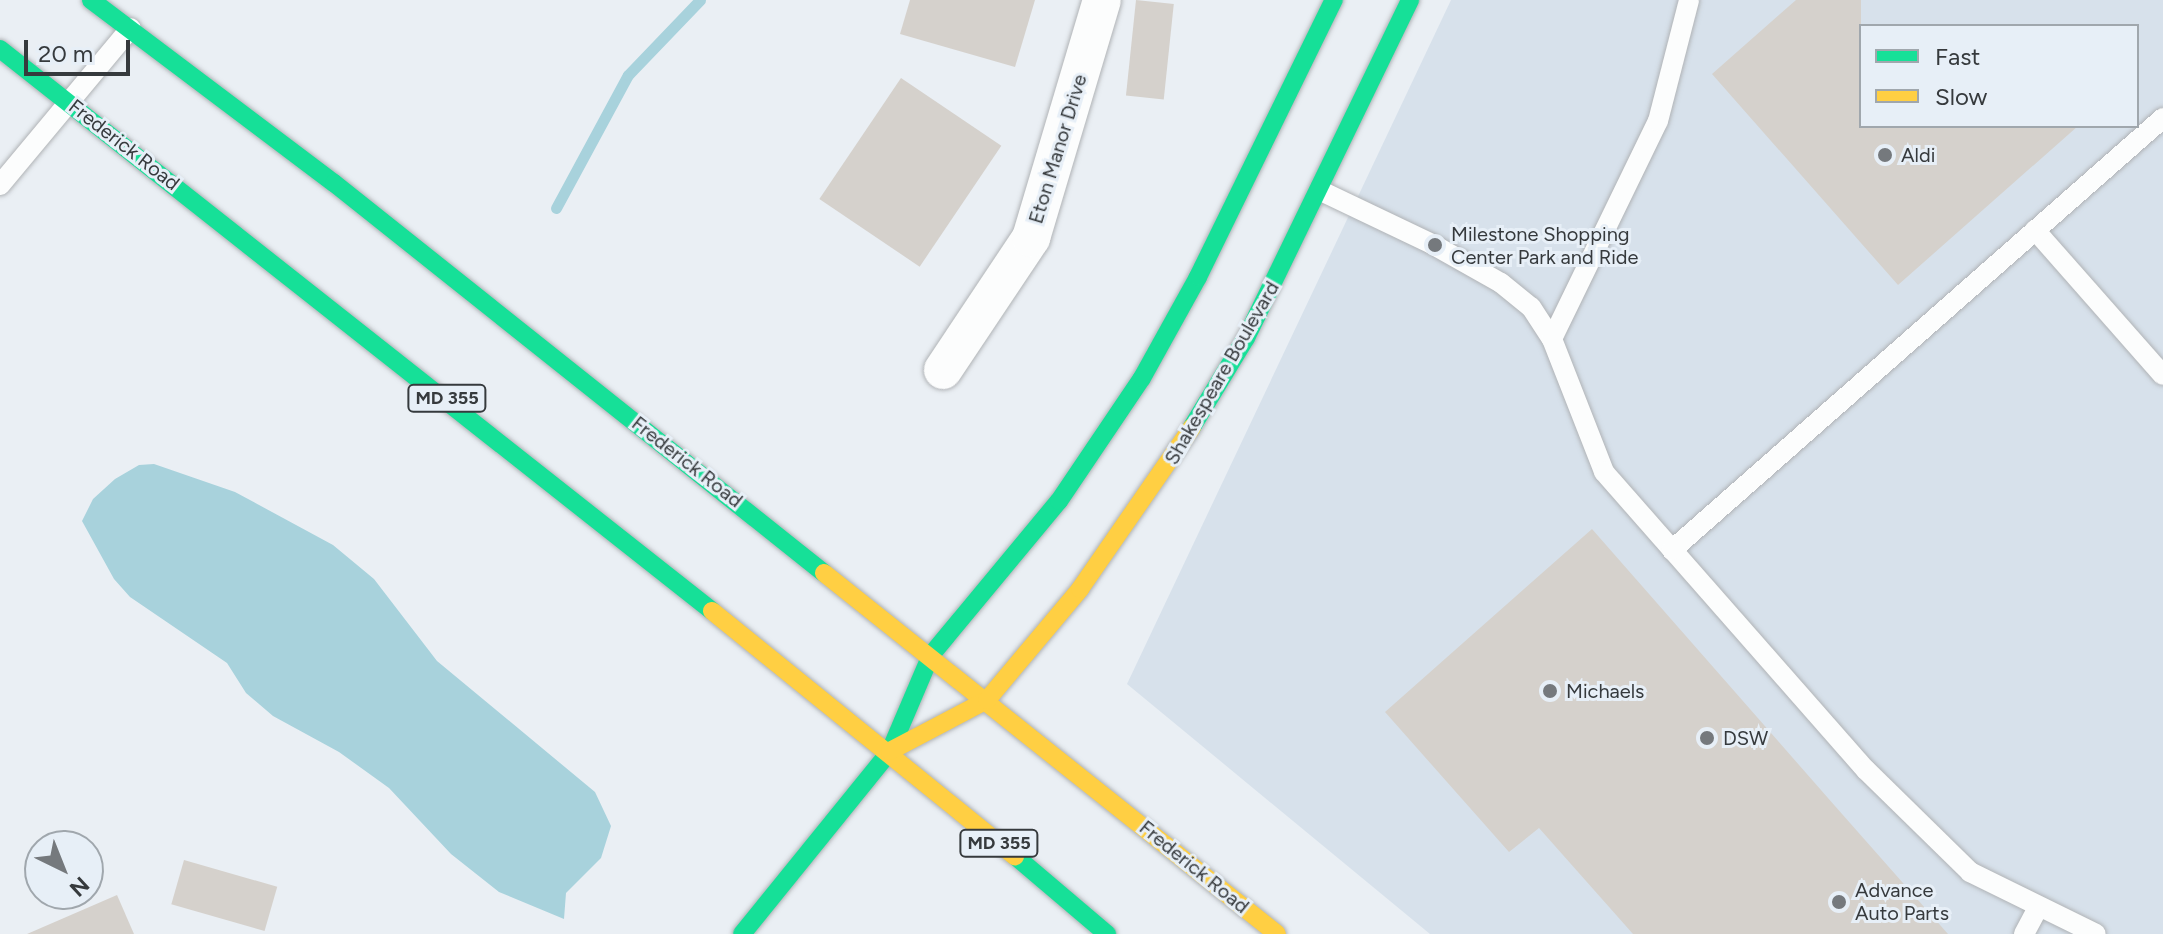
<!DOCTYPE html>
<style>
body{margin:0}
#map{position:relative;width:2163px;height:934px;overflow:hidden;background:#eaeff4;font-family:Figtree,sans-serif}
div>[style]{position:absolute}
.built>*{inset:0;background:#d7e1eb}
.water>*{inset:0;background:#a8d2dc}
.stream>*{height:11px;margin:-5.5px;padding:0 5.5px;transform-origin:5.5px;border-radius:5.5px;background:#a8d2dc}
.building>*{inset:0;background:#d5d1cc;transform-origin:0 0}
.roads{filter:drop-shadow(0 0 2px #b0b3b6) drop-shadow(0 0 2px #b0b3b6)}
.lane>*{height:20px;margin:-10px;padding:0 10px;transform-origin:10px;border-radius:10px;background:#fcfdfd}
.street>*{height:38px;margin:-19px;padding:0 19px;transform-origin:19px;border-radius:19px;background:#fcfdfd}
.fast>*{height:18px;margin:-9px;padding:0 9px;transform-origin:9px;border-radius:9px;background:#16e098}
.slow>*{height:18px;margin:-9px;padding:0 9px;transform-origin:9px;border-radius:9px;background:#ffcf43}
.dots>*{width:22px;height:22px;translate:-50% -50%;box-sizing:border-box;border:4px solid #e7eff7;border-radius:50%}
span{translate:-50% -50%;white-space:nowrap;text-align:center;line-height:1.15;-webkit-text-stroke:6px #e7eff7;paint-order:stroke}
.shield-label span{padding:2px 6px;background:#e7eff7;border:2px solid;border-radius:6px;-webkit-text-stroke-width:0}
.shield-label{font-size:18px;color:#363a3d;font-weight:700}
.street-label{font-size:20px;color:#363a3d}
.poi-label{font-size:20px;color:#363a3d}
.left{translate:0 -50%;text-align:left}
.legend{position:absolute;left:1859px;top:24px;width:280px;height:104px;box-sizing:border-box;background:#e7eff7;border:2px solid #a0a7ad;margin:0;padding:10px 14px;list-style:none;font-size:24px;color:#363a3d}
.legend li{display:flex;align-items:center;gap:16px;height:40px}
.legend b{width:40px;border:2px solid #a0a7ad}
.north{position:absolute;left:24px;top:830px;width:80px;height:80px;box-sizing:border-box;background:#e7eff7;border:2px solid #a0a7ad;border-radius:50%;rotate:137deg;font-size:22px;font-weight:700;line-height:32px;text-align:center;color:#363a3d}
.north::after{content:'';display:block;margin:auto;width:28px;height:36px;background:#75797d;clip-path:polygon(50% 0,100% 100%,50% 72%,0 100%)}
.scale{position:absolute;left:24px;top:40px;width:106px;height:36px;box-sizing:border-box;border:4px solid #363a3d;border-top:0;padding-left:10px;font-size:24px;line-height:28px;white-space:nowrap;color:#363a3d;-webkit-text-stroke:6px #e7eff7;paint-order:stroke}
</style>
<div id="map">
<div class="built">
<i style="clip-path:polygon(evenodd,1451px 0,2163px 0,2163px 934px,1430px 934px,1127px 684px,1451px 0,1861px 26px,2137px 26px,2137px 126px,1861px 126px,1861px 26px)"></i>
</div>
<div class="water">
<i style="clip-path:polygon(154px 464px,235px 492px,333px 545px,374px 579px,437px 661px,595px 792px,611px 826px,601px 858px,566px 893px,564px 919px,499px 892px,451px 854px,389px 788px,339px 752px,273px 716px,246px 693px,227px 663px,130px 597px,114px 579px,82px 521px,93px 499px,115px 479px,139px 465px)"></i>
</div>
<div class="stream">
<i style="left:556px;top:208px;width:151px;rotate:-61.6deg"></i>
<i style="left:628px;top:75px;width:104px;rotate:-46.2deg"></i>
</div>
<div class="building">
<i style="clip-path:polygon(910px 0,1035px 0,1015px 67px,900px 34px)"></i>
<i style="left:1136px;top:0;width:38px;height:96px;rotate:6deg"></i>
<i style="clip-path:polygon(1796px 0,1861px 0,1861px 126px,2078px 126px,1898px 285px,1712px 74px)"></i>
<i style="left:901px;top:78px;width:121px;height:146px;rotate:34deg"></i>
<i style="clip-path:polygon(1592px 529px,1835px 806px,1948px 934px,1633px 934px,1539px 828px,1509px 852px,1385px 712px)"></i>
<i style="left:184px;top:860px;width:97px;height:46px;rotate:16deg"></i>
<i style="clip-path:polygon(117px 895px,134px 934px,27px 934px)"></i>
</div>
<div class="roads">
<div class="lane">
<i style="left:0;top:185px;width:204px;rotate:-50.2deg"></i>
<i style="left:1321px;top:191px;width:123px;rotate:25.5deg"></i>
<i style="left:1432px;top:244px;width:79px;rotate:29.5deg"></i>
<i style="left:1501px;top:283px;width:38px;rotate:39deg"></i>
<i style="left:1531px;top:307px;width:38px;rotate:57deg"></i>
<i style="left:1552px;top:339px;width:143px;rotate:68.6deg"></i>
<i style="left:1604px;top:472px;width:397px;rotate:48.7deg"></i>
<i style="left:1866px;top:770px;width:146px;rotate:44.4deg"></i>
<i style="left:1970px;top:872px;width:140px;rotate:26.2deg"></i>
<i style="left:2035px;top:230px;width:193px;rotate:48.6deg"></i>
<i style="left:1552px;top:339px;width:242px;rotate:-64.1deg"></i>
<i style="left:1658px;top:121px;width:125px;rotate:-75.6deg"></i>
<i style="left:1672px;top:550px;width:654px;rotate:-41.34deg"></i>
<i style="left:2024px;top:934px;width:30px;rotate:-62deg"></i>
</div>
<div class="street">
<i style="left:943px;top:370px;width:159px;rotate:-56.3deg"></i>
<i style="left:1031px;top:238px;width:248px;rotate:-73.4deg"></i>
</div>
<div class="fast">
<i style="left:91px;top:0;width:304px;rotate:37deg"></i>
<i style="left:334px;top:183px;width:626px;rotate:38.52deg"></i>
<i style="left:0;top:49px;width:907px;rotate:38.28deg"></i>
<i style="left:1192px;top:427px;width:104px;rotate:-58.8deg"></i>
<i style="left:1246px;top:338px;width:376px;rotate:-64.1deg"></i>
<i style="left:1015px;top:856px;width:121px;rotate:40.3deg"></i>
<i style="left:742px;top:934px;width:235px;rotate:-51deg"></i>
<i style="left:890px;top:751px;width:104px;rotate:-66.9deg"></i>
<i style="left:931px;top:655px;width:200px;rotate:-50.3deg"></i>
<i style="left:1059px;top:501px;width:148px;rotate:-56deg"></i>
<i style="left:1142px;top:378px;width:115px;rotate:-61deg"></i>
<i style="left:1198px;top:277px;width:309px;rotate:-63.9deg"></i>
</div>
<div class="slow">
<i style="left:824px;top:573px;width:579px;rotate:38.55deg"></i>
<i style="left:712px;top:611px;width:390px;rotate:39deg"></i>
<i style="left:890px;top:751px;width:110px;rotate:-27.7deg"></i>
<i style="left:987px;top:700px;width:145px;rotate:-50deg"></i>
<i style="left:1080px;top:589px;width:197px;rotate:-55.3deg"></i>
</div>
</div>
<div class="dots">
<i style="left:1885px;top:155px;background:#75797d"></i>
<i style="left:1435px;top:245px;background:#75797d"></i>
<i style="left:1550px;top:691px;background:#75797d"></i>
<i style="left:1707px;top:738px;background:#75797d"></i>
<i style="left:1839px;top:902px;background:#75797d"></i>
</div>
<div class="shield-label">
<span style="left:447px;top:398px">MD 355</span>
<span style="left:999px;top:843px">MD 355</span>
</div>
<div class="street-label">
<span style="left:124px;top:145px;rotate:38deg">Frederick Road</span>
<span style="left:1058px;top:149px;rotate:-73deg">Eton Manor Drive</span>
<span style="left:1222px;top:373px;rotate:-60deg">Shakespeare Boulevard</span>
<span style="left:687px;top:462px;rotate:38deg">Frederick Road</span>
<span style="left:1194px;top:867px;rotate:39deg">Frederick Road</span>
</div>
<div class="poi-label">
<span class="left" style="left:1901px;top:155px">Aldi</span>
<span class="left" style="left:1451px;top:246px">Milestone Shopping<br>Center Park and Ride</span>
<span class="left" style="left:1566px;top:691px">Michaels</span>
<span class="left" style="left:1723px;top:738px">DSW</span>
<span class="left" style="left:1855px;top:902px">Advance<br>Auto Parts</span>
</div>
<ul class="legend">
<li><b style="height:10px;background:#16e098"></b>Fast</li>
<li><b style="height:10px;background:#ffcf43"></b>Slow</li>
</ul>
<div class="north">N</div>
<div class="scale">20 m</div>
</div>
